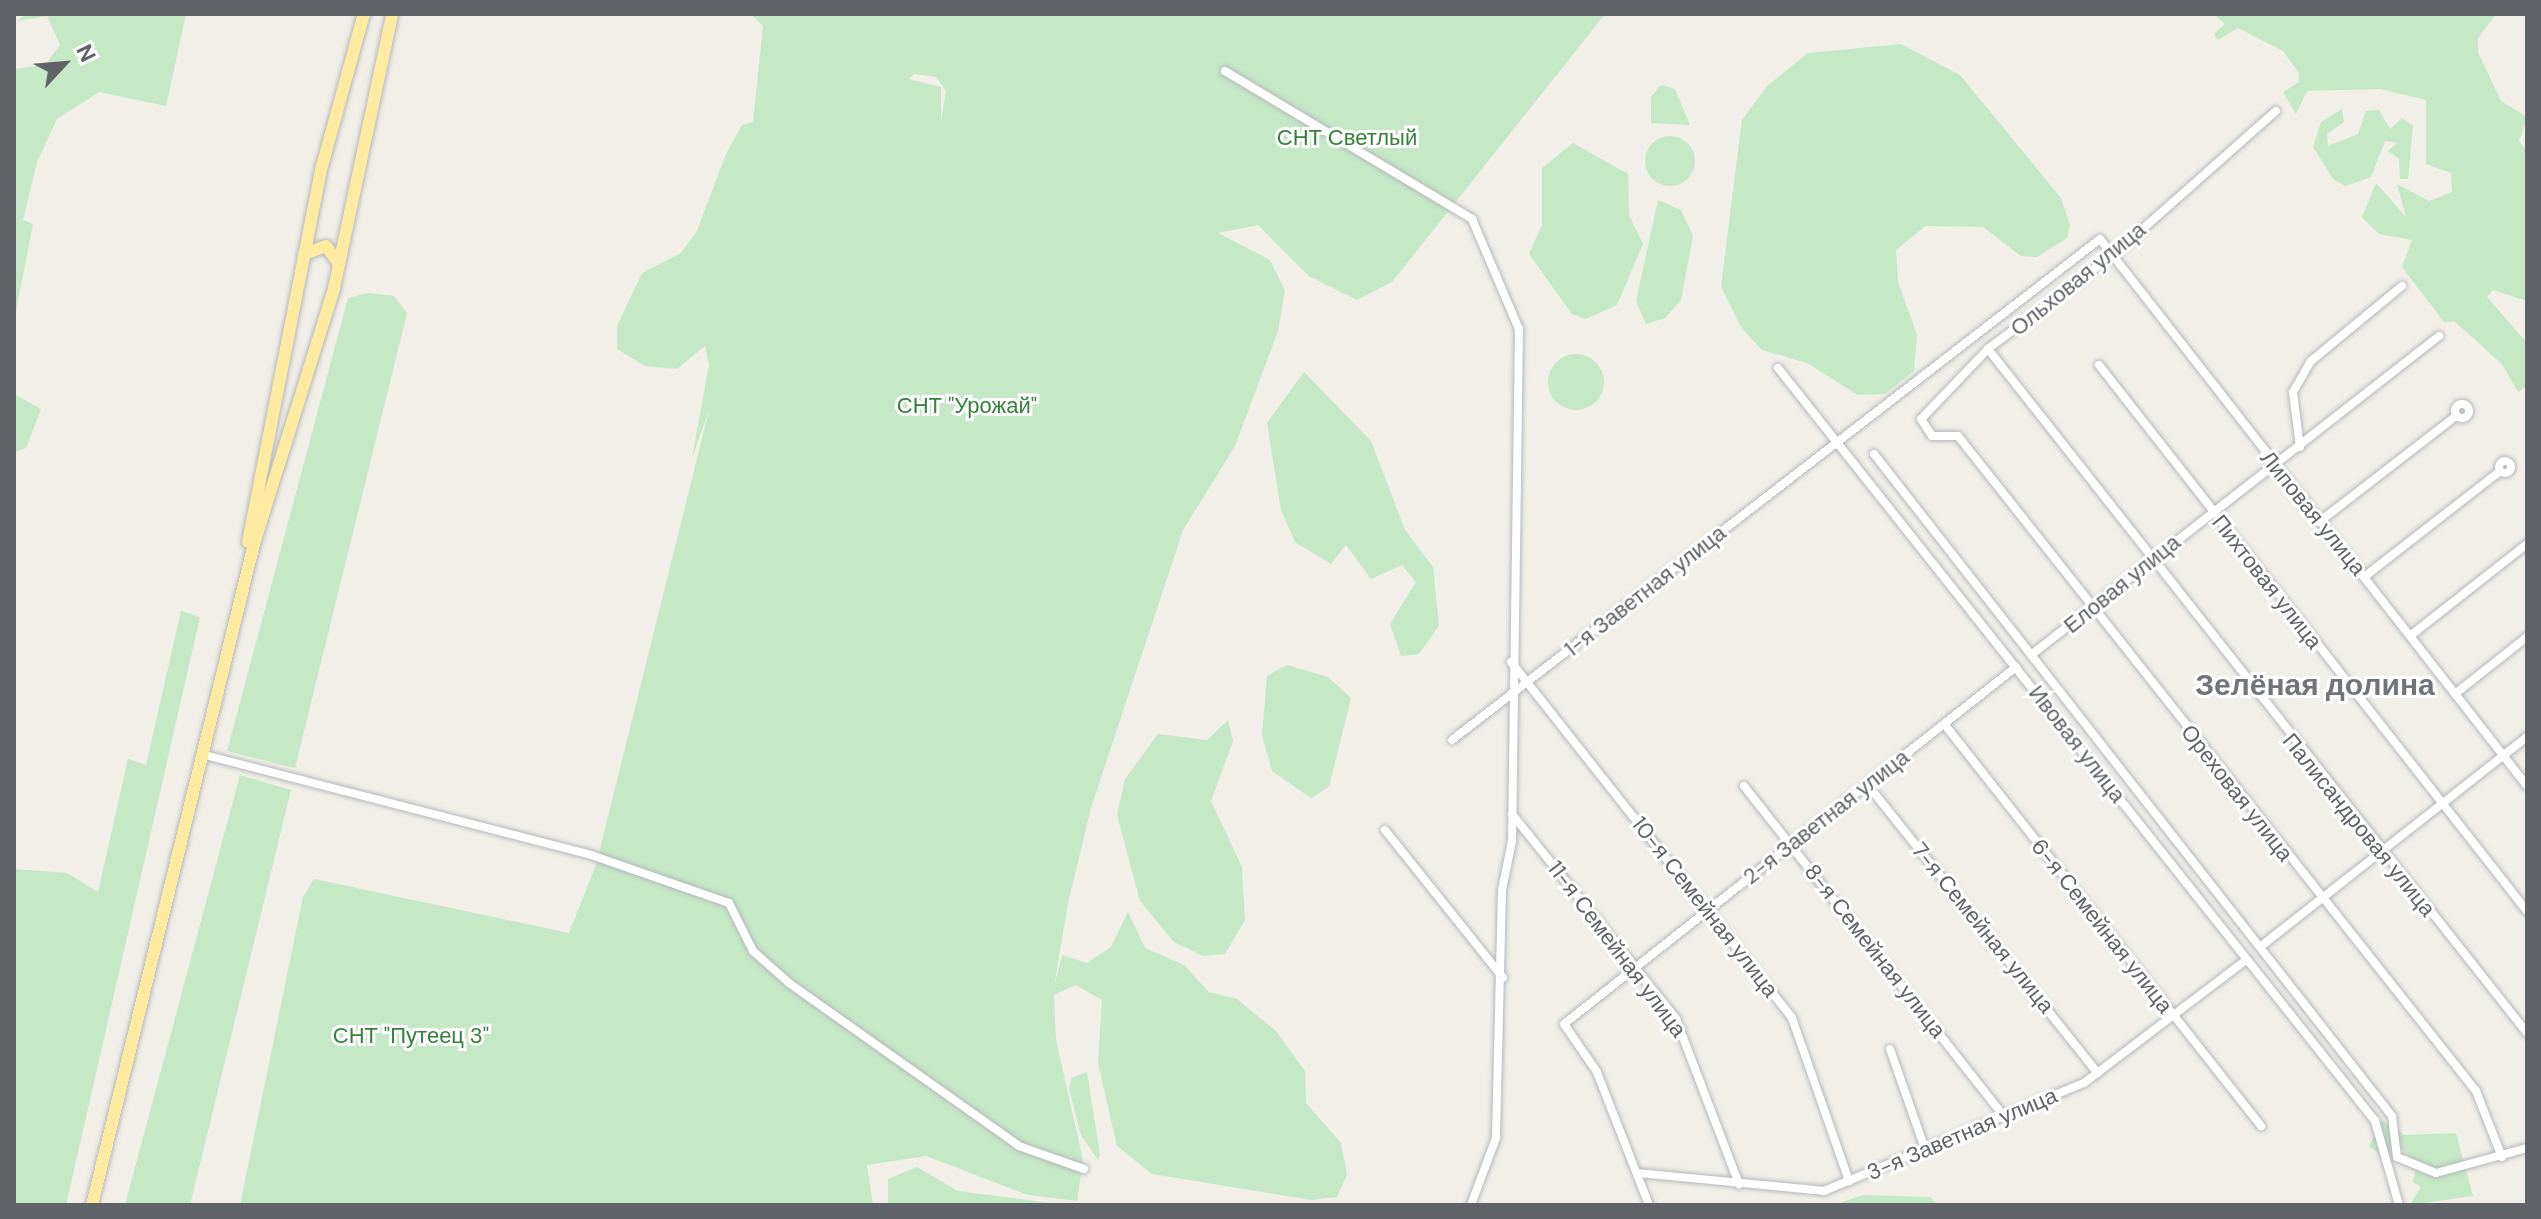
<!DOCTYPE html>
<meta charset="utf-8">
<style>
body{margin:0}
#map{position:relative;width:2541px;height:1219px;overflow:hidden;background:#f1efe8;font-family:"DM Sans",sans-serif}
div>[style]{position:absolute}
.green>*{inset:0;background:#c5e8c5}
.round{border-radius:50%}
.roads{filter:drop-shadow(0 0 2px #b5b8bc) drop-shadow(0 0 2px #b5b8bc)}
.minor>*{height:8px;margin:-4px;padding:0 4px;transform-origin:4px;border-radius:4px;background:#fff}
.minor>.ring{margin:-4px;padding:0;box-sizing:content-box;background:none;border:8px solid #fff;border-radius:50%}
.trunk>*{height:12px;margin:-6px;padding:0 6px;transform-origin:6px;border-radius:6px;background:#feeaa1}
span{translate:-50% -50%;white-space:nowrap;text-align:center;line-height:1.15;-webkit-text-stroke:6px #fff;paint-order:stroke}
.park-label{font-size:22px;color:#348238}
.street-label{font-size:22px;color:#5f6368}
.district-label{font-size:30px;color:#70757a;font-weight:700}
.frame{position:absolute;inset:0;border:16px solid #5f6368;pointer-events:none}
.north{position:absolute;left:24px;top:24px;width:80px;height:80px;-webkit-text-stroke:6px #fff;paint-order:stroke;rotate:64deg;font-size:22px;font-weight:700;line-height:32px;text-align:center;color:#5f6368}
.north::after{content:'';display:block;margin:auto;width:28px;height:36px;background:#5f6368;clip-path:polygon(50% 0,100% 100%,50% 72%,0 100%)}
</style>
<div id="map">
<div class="green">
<i style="clip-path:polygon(27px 14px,186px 14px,166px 106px,99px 92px,57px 119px,37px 162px,23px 220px,33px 224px,16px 311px,14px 69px,45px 65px,60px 45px,47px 16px,17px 21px)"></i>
<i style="clip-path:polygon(evenodd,751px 14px,1605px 14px,1392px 282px,1357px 300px,1309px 276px,1258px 225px,1218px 233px,1270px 260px,1285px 291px,1278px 331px,1235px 446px,1183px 530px,1091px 808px,1068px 903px,1054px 987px,1062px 955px,1087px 963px,1111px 947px,1128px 912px,1145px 948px,1184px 965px,1209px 992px,1237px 999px,1276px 1031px,1305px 1071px,1306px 1103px,1341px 1143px,1347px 1175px,1337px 1197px,1311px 1200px,1152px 1174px,1117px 1146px,1098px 1063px,1102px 1000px,1076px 985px,1054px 995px,1056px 1040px,1083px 1160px,1077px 1201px,1028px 1195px,926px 1156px,867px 1165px,873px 1205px,240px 1205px,303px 897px,314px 879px,569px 933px,596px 865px,709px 410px,692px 458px,709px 365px,705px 346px,677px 369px,645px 366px,617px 349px,617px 326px,642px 273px,681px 253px,697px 231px,726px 154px,742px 125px,753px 122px,763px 26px,751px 14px,914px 74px,936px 77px,946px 91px,941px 120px,941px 87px,909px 79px,914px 74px)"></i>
<i style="clip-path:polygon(2214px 14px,2496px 14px,2478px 38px,2478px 52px,2501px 101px,2527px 117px,2519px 141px,2527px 151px,2527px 301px,2493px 290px,2487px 297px,2527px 343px,2527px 386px,2518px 392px,2502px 364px,2454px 321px,2444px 322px,2402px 267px,2412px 240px,2379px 234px,2362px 217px,2376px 183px,2406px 217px,2397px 184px,2429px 201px,2452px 192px,2451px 173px,2426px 164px,2426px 100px,2380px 89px,2307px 91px,2296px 114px,2283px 92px,2299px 82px,2299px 73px,2283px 51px,2238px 28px,2218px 40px,2214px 34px,2225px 24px)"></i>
<i style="clip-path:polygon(1901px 44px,1960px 75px,2061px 198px,2070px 225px,2067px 238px,2037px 257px,2021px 256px,1983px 227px,1925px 226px,1896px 250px,1898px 282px,1917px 335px,1914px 371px,1885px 394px,1858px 395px,1807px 363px,1762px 350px,1741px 327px,1721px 287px,1732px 198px,1742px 120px,1767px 86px,1808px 53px)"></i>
<i style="clip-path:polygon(1661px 85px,1675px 89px,1690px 125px,1651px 123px,1651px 97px)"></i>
<i style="clip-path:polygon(2342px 109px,2344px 122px,2327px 134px,2328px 146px,2358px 134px,2366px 111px,2379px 110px,2390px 129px,2402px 118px,2413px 126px,2408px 179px,2400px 179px,2399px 159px,2388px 151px,2397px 143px,2385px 141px,2371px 177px,2345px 186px,2333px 179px,2313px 147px,2321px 122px)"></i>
<i class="round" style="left:1645px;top:136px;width:50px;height:50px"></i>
<i style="clip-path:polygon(1573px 143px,1628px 174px,1629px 215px,1643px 244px,1617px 305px,1586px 319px,1572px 314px,1529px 254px,1542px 225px,1542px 168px)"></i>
<i style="clip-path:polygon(1658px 200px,1681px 210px,1693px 236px,1681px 300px,1665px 318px,1646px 324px,1636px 301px)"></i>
<i style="clip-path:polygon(368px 293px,394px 296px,407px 313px,295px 768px,227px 751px,348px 298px)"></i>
<i class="round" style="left:1548px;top:354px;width:56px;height:56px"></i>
<i style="clip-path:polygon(1304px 372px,1371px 441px,1405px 530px,1433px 567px,1439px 626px,1419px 654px,1401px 656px,1390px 624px,1416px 582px,1402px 565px,1371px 579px,1346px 545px,1331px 564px,1295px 542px,1281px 510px,1267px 423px)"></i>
<i style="clip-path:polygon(14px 394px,41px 409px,26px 448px,14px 452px)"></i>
<i style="clip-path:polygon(181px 611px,200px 617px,66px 1205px,14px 1205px,14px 869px,67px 873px,98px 892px,128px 759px,146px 765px)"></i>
<i style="clip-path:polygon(1287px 665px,1328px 677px,1351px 698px,1329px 787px,1311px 798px,1272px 771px,1262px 735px,1267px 676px)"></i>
<i style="clip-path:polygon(1228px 720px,1233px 741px,1211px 801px,1242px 867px,1245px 920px,1225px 954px,1203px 956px,1174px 942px,1140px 901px,1117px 815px,1125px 779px,1158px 734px,1207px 740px)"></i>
<i style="clip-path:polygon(240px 775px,291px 790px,190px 1205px,125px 1205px)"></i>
<i style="clip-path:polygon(1087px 1072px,1100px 1155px,1098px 1160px,1081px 1135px,1069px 1089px,1071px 1078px)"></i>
<i style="clip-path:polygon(2381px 1120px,2404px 1135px,2456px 1133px,2473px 1196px,2410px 1205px,2421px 1187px,2413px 1182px,2417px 1164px,2398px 1145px,2384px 1156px,2369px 1147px)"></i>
<i style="clip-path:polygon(917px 1167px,958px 1191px,1065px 1205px,888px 1205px,888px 1179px)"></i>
<i style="clip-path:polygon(1863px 1195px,1930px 1197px,1938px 1205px,1834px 1205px)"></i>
</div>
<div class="roads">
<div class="minor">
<i style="left:1225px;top:71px;width:288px;rotate:30.9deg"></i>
<i style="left:1472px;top:219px;width:120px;rotate:66.9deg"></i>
<i style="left:1519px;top:329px;width:512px;rotate:90.78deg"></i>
<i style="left:1512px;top:841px;width:50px;rotate:101.5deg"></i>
<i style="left:1502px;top:890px;width:248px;rotate:91.4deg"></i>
<i style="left:1496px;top:1138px;width:72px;rotate:110.5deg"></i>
<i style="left:2276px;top:111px;width:217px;rotate:138.5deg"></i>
<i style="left:2113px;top:255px;width:156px;rotate:143.1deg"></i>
<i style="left:1988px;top:349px;width:97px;rotate:133.7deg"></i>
<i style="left:1921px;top:419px;width:20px;rotate:57deg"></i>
<i style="left:1932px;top:436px;width:26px"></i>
<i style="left:1958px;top:436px;width:835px;rotate:51.66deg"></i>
<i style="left:2476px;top:1091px;width:71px;rotate:68.5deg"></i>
<i style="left:1988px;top:349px;width:871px;rotate:51.76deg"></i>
<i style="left:2099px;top:365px;width:694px;rotate:51.91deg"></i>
<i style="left:1778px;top:368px;width:961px;rotate:51.59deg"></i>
<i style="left:2375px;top:1121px;width:87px;rotate:74.1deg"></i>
<i class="ring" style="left:2455px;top:404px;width:6px;height:6px"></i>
<i style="left:2300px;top:447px;width:55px;rotate:-97.3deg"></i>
<i style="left:2293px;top:392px;width:36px;rotate:-60deg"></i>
<i style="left:2311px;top:361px;width:118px;rotate:-39.5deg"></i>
<i style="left:1874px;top:454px;width:841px;rotate:51.96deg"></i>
<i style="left:2392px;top:1116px;width:41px;rotate:83deg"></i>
<i style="left:2397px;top:1157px;width:42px;rotate:22.3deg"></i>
<i style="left:2436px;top:1173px;width:94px;rotate:-15.4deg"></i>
<i class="ring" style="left:2499px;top:461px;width:4px;height:4px"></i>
<i style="left:2319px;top:522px;width:173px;rotate:-37.7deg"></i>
<i style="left:2364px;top:577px;width:172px;rotate:-37.9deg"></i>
<i style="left:2410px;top:636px;width:149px;rotate:-38.2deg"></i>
<i style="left:2031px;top:655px;width:518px;rotate:-38.02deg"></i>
<i style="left:1511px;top:662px;width:454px;rotate:51.7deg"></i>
<i style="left:1792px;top:1018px;width:173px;rotate:70.7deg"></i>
<i style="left:2455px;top:694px;width:92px;rotate:-38.4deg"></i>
<i style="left:1945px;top:725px;width:511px;rotate:51.76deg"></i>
<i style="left:1452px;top:740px;width:819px;rotate:-37.71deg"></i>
<i style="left:2100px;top:239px;width:694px;rotate:52.02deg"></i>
<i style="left:201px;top:754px;width:403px;rotate:14.5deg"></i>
<i style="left:591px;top:855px;width:146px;rotate:19.2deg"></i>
<i style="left:729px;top:903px;width:54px;rotate:63.4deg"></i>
<i style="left:753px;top:951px;width:48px;rotate:41.6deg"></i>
<i style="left:789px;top:983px;width:282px;rotate:35.3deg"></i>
<i style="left:1019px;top:1146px;width:69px;rotate:19.5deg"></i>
<i style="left:1867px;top:784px;width:370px;rotate:51.4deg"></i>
<i style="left:1744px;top:786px;width:420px;rotate:51.8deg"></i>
<i style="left:1512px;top:814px;width:263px;rotate:51.3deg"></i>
<i style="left:1676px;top:1019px;width:177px;rotate:69.1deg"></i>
<i style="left:1385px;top:830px;width:189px;rotate:51.4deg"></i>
<i style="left:2260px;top:947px;width:340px;rotate:-38.2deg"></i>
<i style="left:1890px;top:1049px;width:106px;rotate:70.7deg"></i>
<i style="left:1638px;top:1173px;width:187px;rotate:5.5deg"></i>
<i style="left:1824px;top:1191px;width:282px;rotate:-22.6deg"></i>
<i style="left:2084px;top:1083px;width:203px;rotate:-37.2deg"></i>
<i style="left:1649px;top:1205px;width:143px;rotate:-111.4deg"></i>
<i style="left:1597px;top:1072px;width:58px;rotate:-124.5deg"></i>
<i style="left:1564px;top:1024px;width:576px;rotate:-38.3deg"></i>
</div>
<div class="trunk">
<i style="left:304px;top:254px;width:23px;rotate:-20deg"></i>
<i style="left:326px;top:246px;width:22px;rotate:54deg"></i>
<i style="left:248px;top:542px;width:383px;rotate:-78.9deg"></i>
<i style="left:322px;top:166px;width:158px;rotate:-74.6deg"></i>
<i style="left:92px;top:1205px;width:681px;rotate:-76.23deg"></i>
<i style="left:254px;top:544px;width:268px;rotate:-72.6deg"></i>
<i style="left:334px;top:288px;width:280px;rotate:-78deg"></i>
</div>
</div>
<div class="park-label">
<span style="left:1347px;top:138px">СНТ Светлый</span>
<span style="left:967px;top:406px">СНТ "Урожай"</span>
<span style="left:411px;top:1036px">СНТ "Путеец 3"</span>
</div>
<div class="street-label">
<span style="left:2078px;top:279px;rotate:-39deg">Ольховая улица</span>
<span style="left:2313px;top:513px;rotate:51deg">Липовая улица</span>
<span style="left:2267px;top:582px;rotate:52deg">Пихтовая улица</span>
<span style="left:2122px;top:584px;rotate:-39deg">Еловая улица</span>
<span style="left:1645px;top:591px;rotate:-38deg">1-я Заветная улица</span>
<span style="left:2077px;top:744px;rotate:52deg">Ивовая улица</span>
<span style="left:2237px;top:793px;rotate:52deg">Ореховая улица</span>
<span style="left:1826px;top:817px;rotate:-38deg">2-я Заветная улица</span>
<span style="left:2359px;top:825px;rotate:51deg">Палисандровая улица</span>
<span style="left:1705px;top:907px;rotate:52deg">10-я Семейная улица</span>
<span style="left:2102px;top:926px;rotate:52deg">6-я Семейная улица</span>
<span style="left:1983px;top:928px;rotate:51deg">7-я Семейная улица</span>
<span style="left:1617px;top:949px;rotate:53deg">11-я Семейная улица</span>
<span style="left:1875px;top:951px;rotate:52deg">8-я Семейная улица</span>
<span style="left:1962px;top:1134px;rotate:-23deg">3-я Заветная улица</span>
</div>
<div class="district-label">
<span style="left:2315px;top:685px">Зелёная долина</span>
</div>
<div class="frame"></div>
<div class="north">N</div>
</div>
